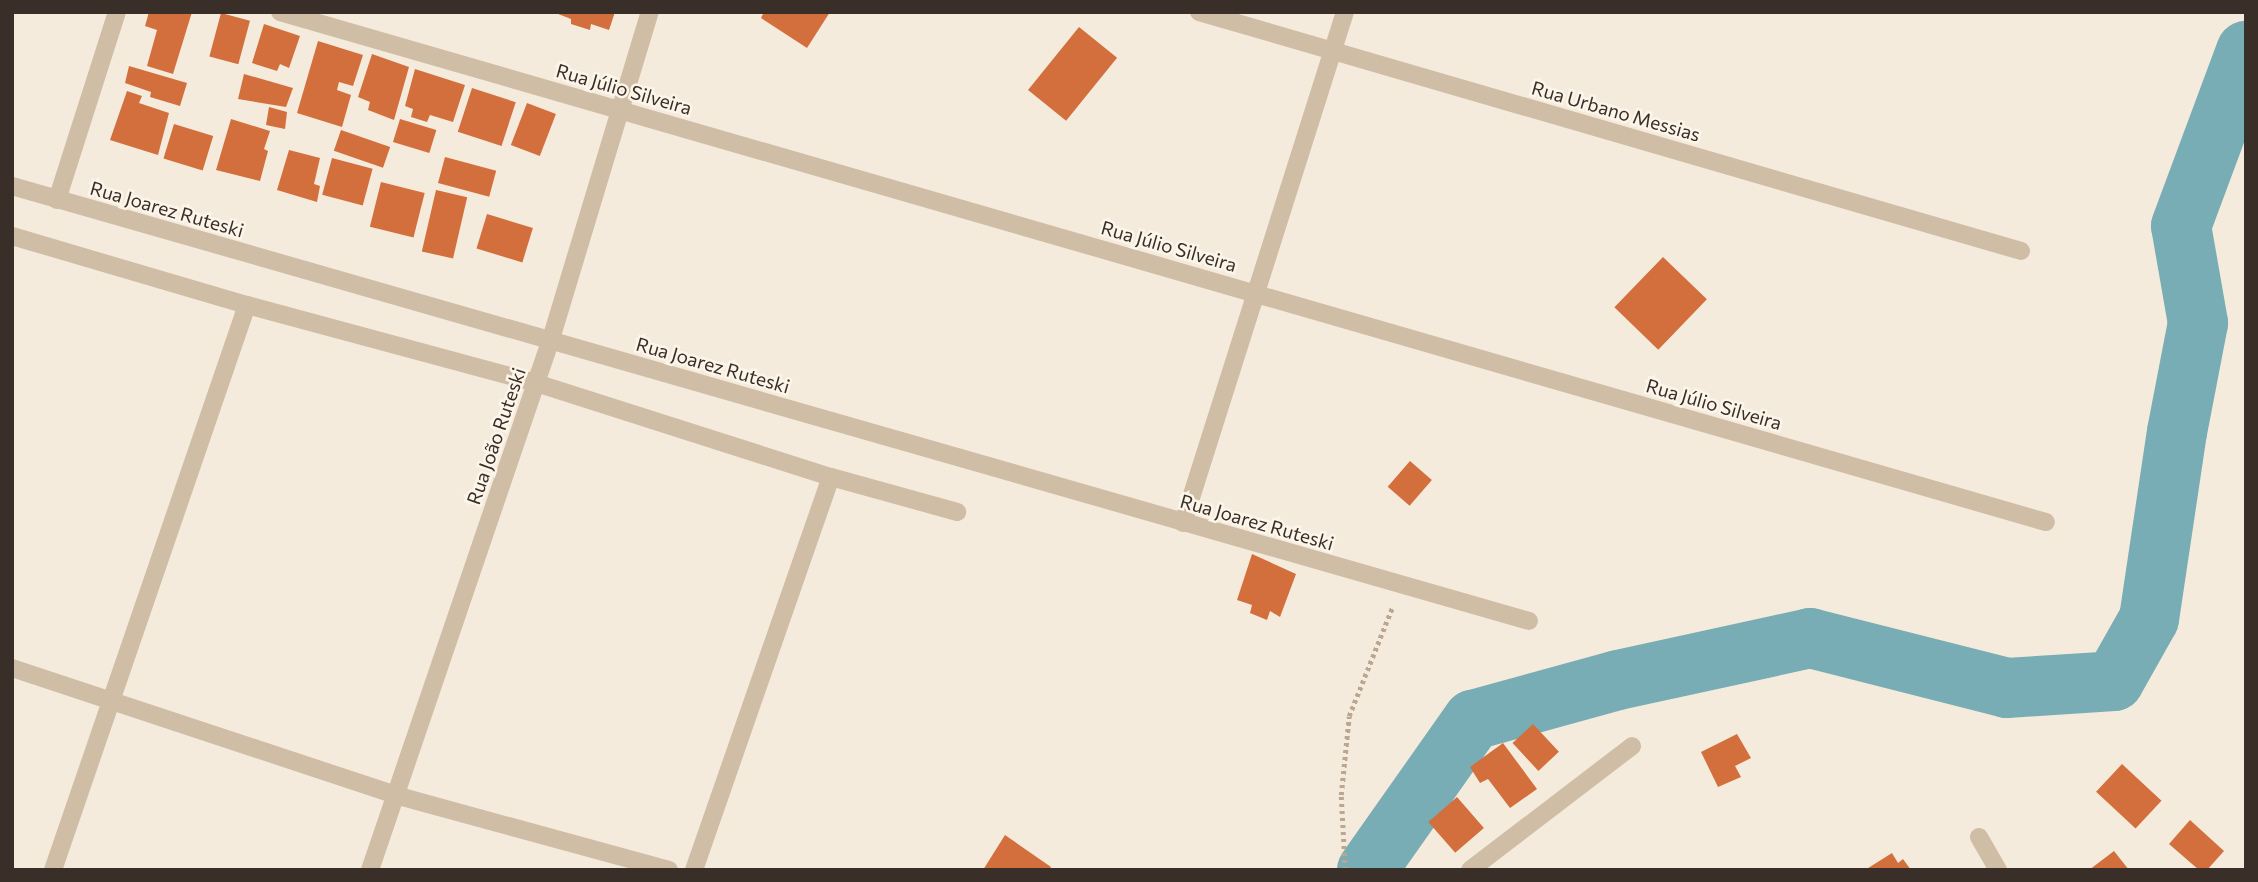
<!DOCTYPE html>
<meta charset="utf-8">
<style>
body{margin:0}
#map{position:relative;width:2258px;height:882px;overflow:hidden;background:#f5ebdc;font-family:Commissioner,sans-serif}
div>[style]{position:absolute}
.river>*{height:60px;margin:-30px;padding:0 30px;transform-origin:30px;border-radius:30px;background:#78adb5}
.building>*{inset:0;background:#d36f3c;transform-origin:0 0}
.path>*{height:4.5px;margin-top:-2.25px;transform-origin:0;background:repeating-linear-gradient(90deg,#bba790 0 3.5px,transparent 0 7px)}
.minor>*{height:18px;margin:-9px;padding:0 9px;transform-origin:9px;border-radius:9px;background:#cfbda6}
span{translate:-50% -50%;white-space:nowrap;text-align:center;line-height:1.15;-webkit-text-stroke:5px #fcf5e9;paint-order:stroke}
.street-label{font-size:19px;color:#3a2f28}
.frame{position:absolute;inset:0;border:14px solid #3a2f28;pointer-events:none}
</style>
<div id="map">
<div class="river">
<i style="left:1367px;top:870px;width:184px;rotate:-54.8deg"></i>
<i style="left:1473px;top:720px;width:150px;rotate:-15.4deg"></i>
<i style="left:1618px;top:680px;width:197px;rotate:-12.3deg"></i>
<i style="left:1810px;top:638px;width:203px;rotate:14.2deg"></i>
<i style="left:2007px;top:688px;width:107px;rotate:-3.7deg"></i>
<i style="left:2114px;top:681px;width:71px;rotate:-60.6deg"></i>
<i style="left:2149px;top:619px;width:189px;rotate:-81.5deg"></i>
<i style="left:2177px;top:432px;width:111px;rotate:-79.1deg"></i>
<i style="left:2198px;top:323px;width:98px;rotate:-99.9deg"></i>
<i style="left:2181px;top:226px;width:187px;rotate:-69.6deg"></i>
</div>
<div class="building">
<i style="clip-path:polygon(149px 12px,192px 12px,173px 74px,147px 66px,157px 30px,145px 26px)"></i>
<i style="clip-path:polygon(553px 12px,615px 12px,609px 30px,591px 24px,590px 30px,571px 24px,571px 19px)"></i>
<i style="clip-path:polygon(764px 12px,830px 12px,807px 48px,761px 18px)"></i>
<i style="left:221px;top:13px;width:30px;height:45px;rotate:15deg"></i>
<i style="clip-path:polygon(264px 24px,300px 36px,289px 68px,280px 64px,277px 71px,252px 63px)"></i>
<i style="left:1079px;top:27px;width:49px;height:81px;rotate:39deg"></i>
<i style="clip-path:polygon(318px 41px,363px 55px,353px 86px,339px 82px,337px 90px,351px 95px,342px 127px,297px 113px)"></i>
<i style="clip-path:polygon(372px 54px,409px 67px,394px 120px,368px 110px,370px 102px,358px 97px)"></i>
<i style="clip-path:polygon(129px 66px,187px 83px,180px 106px,150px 97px,151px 92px,125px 83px)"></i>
<i style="clip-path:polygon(415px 69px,465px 85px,453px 122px,430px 115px,427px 122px,411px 117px,413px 109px,405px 106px)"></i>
<i style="clip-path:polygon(244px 74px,293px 88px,286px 107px,238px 99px)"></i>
<i style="left:472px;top:88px;width:46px;height:46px;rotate:18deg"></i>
<i style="clip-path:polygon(127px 91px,142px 96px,139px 103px,169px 113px,158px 155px,110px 140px)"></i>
<i style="left:527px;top:103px;width:31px;height:45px;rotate:21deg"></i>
<i style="clip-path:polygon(269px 107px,287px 112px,285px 129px,266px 125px)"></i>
<i style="clip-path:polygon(231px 119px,270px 131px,264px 149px,268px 151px,260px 181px,216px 170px)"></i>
<i style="left:400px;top:119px;width:38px;height:24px;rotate:17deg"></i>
<i style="left:174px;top:124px;width:41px;height:36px;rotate:17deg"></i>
<i style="left:341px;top:130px;width:52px;height:22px;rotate:19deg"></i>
<i style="clip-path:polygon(289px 150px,320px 158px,314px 184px,320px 186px,317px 202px,277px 190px)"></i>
<i style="left:445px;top:157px;width:53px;height:27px;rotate:15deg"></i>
<i style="left:332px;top:158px;width:42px;height:38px;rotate:15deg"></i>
<i style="left:381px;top:182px;width:45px;height:46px;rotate:14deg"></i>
<i style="left:436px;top:190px;width:32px;height:63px;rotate:13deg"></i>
<i style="left:487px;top:214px;width:48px;height:36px;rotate:17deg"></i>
<i style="left:1663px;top:257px;width:61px;height:70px;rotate:44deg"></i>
<i style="left:1410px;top:461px;width:29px;height:34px;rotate:41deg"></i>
<i style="clip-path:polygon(1252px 554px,1296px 574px,1280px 617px,1270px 611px,1267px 620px,1250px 613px,1252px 605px,1237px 600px)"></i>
<i style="left:1533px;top:724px;width:38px;height:28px;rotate:47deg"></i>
<i style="clip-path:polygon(1737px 734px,1751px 758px,1735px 766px,1741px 777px,1718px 787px,1701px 752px)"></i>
<i style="clip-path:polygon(1503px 743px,1537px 789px,1510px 808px,1488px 779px,1480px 783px,1470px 767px)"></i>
<i style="left:2122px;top:764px;width:54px;height:38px;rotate:43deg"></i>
<i style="left:1457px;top:797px;width:41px;height:38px;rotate:49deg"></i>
<i style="clip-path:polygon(2190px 820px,2224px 851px,2207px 870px,2199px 870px,2169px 844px)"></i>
<i style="clip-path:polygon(1005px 835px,1051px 867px,1049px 870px,983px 870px)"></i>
<i style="clip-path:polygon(2114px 851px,2129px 870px,2089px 870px)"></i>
<i style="clip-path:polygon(1892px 853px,1898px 863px,1903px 859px,1911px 870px,1865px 870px)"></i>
</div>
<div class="path">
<i style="left:1345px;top:870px;width:75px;rotate:-93.1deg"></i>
<i style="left:1341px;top:795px;width:79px;rotate:-84.2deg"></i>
<i style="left:1349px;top:716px;width:116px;rotate:-68.3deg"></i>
</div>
<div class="minor">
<i style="left:280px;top:12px;width:1838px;rotate:16.11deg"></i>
<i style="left:1199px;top:12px;width:856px;rotate:16.21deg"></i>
<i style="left:12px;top:186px;width:1578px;rotate:16deg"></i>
<i style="left:57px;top:200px;width:197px;rotate:-72.3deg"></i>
<i style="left:12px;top:236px;width:245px;rotate:16.4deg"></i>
<i style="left:247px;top:305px;width:299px;rotate:15.1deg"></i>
<i style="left:536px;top:383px;width:310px;rotate:17.7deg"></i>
<i style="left:831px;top:477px;width:131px;rotate:15.5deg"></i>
<i style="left:1183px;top:523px;width:536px;rotate:-72.41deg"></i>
<i style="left:12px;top:668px;width:404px;rotate:18.3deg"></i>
<i style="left:395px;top:795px;width:284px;rotate:15.3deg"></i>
<i style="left:1979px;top:837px;width:38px;rotate:60deg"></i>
<i style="left:53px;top:870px;width:597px;rotate:-71.05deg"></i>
<i style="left:370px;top:870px;width:561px;rotate:-71.18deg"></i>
<i style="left:551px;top:339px;width:342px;rotate:-73.2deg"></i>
<i style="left:694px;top:870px;width:416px;rotate:-70.8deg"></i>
<i style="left:1470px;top:870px;width:204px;rotate:-37.4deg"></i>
</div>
<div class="street-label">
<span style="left:624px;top:89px;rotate:16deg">Rua Júlio Silveira</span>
<span style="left:1616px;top:111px;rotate:16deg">Rua Urbano Messias</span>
<span style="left:167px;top:209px;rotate:16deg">Rua Joarez Ruteski</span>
<span style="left:1169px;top:246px;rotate:16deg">Rua Júlio Silveira</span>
<span style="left:713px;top:365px;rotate:16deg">Rua Joarez Ruteski</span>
<span style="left:1714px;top:404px;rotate:16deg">Rua Júlio Silveira</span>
<span style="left:496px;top:436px;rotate:-71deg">Rua João Ruteski</span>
<span style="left:1257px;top:522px;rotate:16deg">Rua Joarez Ruteski</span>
</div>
<div class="frame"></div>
</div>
